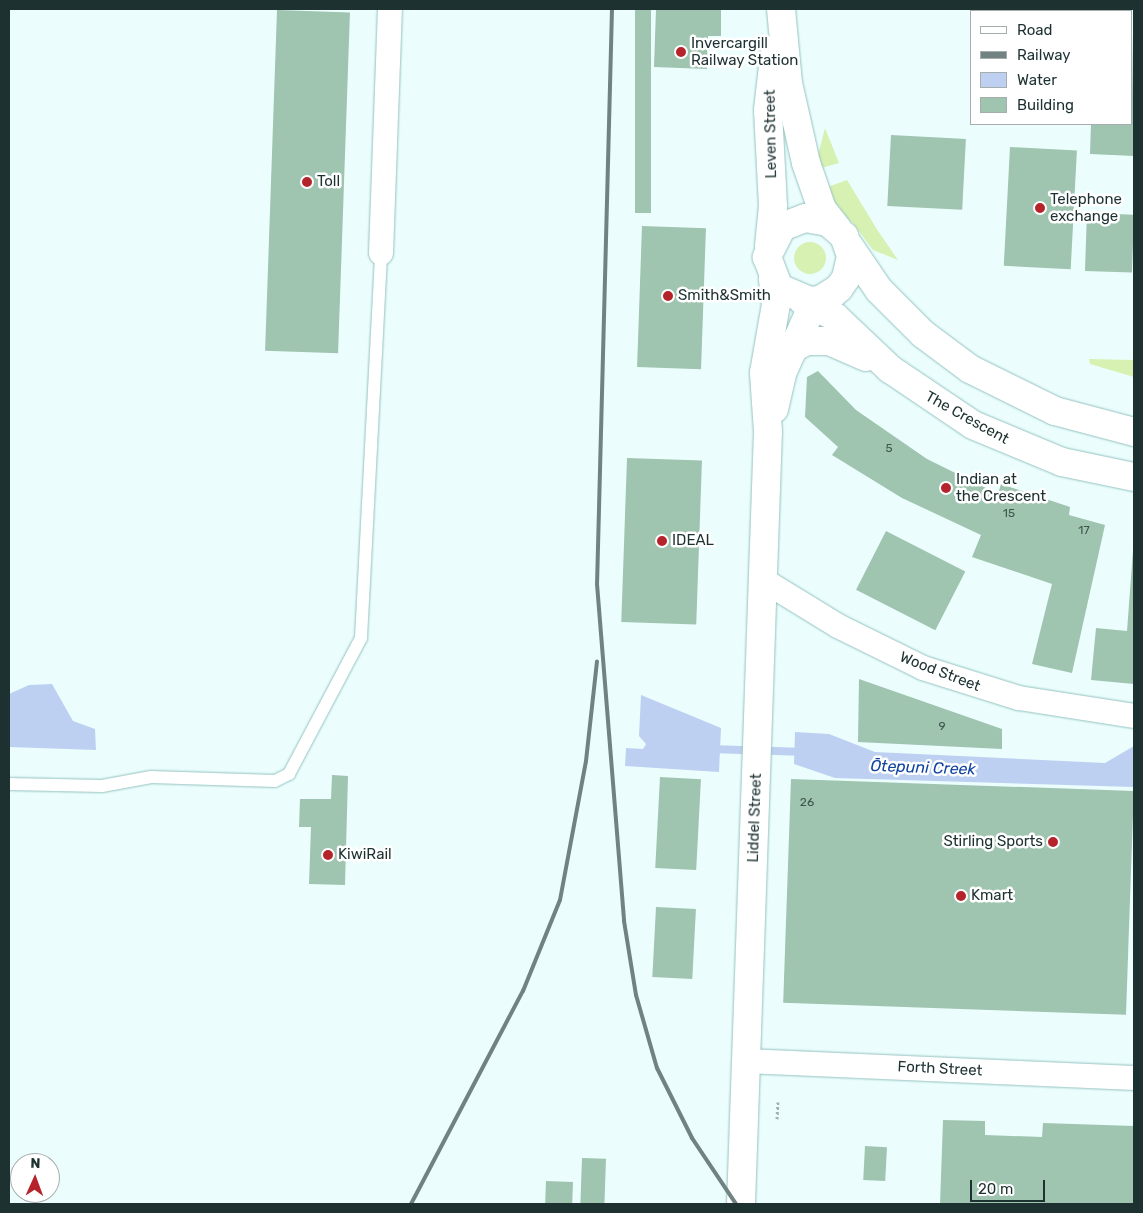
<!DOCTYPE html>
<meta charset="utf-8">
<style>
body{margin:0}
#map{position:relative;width:1143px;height:1213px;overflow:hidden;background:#ebfefd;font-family:Rubik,sans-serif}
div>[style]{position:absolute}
.green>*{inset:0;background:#d7f1b2}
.round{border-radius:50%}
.water>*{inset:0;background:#bdd0f2}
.stream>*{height:8px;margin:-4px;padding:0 4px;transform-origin:4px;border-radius:4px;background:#bdd0f2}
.building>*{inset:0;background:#9fc4af;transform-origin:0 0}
.path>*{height:3px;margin-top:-1.5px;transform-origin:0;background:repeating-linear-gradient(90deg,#a0b3b3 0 2.5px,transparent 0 5px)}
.roads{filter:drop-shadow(0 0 1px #94c2c1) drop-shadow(0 0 1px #94c2c1)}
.lane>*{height:12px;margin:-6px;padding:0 6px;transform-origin:6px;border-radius:6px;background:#fff}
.street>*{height:24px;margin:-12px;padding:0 12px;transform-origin:12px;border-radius:12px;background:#fff}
.secondary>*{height:28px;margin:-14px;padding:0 14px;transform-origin:14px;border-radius:14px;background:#fff}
.rail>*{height:4px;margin:-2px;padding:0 2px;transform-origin:2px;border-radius:2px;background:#708382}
.dots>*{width:14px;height:14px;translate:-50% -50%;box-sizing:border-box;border:2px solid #fff;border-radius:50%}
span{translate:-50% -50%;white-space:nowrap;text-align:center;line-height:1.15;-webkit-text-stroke:5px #fff;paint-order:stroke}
.number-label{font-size:12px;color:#3e5650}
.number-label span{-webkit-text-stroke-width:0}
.poi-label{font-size:15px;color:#1e3131}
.left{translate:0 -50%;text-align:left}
.right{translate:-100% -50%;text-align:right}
.street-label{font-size:15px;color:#1e3131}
.water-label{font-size:16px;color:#1043a0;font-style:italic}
.frame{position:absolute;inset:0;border:10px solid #1e3131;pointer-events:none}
.legend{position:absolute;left:970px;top:10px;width:162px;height:115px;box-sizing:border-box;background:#fff;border:1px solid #a5adad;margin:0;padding:6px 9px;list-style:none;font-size:15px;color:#1e3131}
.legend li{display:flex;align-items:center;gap:10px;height:25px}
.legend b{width:25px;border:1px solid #a5adad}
.north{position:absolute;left:10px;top:1153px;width:50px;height:50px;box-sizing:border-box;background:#fff;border:1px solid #a5adad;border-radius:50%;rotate:2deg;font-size:14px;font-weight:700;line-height:20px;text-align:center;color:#1e3131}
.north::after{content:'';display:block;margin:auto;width:18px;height:22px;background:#b5242a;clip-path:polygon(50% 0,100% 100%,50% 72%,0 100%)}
.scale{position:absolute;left:970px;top:1180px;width:75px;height:22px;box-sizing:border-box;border:2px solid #1e3131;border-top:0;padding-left:6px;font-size:15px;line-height:18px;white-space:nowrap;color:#1e3131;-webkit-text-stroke:4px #fff;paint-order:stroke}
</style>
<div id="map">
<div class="green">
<i style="clip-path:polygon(825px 128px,839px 163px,821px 168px,817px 159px)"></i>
<i style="clip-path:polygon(847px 180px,878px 231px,898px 260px,873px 250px,852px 222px,832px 207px,822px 189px)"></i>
<i class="round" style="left:794px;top:242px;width:32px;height:32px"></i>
<i style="clip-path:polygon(1089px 359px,1134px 360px,1134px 377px,1090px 364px)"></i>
</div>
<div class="water">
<i style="clip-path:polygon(52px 684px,73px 721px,95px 729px,96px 750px,9px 747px,9px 694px,29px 685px)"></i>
<i style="clip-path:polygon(641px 695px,721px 728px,719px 772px,625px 766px,626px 748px,643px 749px,646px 744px,639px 736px)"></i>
<i style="clip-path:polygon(795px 732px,829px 734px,875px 752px,1105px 763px,1134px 746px,1134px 787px,835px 778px,794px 764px)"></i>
</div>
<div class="stream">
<i style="left:711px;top:749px;width:93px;rotate:1.8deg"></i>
</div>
<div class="building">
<i style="left:635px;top:9px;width:16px;height:204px"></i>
<i style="clip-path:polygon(656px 9px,721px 9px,721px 36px,708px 36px,707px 69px,654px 67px)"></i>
<i style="clip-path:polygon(1025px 9px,1071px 9px,1025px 11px)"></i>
<i style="left:277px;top:10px;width:73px;height:341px;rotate:2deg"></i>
<i style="clip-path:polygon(1132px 33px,1134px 156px,1090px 154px,1091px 124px,1132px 124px)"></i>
<i style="left:891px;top:135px;width:75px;height:71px;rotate:3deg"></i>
<i style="left:1010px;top:147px;width:67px;height:119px;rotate:3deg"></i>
<i style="left:1087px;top:213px;width:47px;height:58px;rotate:2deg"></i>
<i style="left:642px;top:226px;width:64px;height:141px;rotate:2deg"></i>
<i style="clip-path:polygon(818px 371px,856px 410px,927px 459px,998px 494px,1001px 484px,1070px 507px,1069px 515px,1105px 525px,1072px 673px,1032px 664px,1052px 584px,972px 557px,981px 535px,902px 498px,832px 455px,838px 447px,805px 417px,807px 377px)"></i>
<i style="left:627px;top:458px;width:75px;height:164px;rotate:2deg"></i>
<i style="left:886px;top:531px;width:89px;height:66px;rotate:27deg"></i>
<i style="clip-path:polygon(1134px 537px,1134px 684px,1091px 680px,1096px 628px,1127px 631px)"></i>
<i style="clip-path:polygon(859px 679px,1002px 729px,1002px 749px,858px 742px)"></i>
<i style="clip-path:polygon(332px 775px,348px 776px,345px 885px,309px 884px,311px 827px,299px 827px,300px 799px,331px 799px)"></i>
<i style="left:660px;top:777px;width:41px;height:91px;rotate:3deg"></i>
<i style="left:791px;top:779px;width:343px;height:224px;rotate:2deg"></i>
<i style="left:656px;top:907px;width:40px;height:70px;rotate:3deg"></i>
<i style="clip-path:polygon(943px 1120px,985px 1121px,985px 1135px,1042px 1137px,1043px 1123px,1134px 1126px,1134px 1204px,940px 1204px)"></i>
<i style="left:865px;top:1146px;width:22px;height:34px;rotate:3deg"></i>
<i style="left:582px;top:1158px;width:24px;height:46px;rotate:2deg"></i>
<i style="left:546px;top:1181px;width:27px;height:23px;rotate:2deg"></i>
</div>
<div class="path">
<i style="left:777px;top:1119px;width:17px;rotate:-87deg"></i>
</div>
<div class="roads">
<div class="lane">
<i style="left:9px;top:784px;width:93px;rotate:1.2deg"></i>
<i style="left:102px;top:786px;width:50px;rotate:-10.4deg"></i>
<i style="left:151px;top:777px;width:124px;rotate:1.8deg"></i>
<i style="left:275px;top:781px;width:16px;rotate:-27deg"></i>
<i style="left:289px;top:774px;width:154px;rotate:-62.1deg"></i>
<i style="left:361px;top:638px;width:386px;rotate:-87deg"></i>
</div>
<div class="street">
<i style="left:381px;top:253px;width:244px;rotate:-87.9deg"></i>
<i style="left:763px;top:580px;width:88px;rotate:31.5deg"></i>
<i style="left:838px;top:626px;width:95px;rotate:26.3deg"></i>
<i style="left:923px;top:668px;width:101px;rotate:17.4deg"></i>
<i style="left:1019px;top:698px;width:116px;rotate:8.9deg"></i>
<i style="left:746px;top:1061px;width:388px;rotate:2.5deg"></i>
</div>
<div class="secondary">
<i style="left:781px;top:9px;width:74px;rotate:84.6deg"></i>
<i style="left:788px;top:83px;width:82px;rotate:77.3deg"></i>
<i style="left:806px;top:163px;width:49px;rotate:70.8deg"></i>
<i style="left:822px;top:209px;width:24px;rotate:52deg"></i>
<i style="left:769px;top:246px;width:40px;rotate:-84.3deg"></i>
<i style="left:773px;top:206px;width:96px;rotate:-93deg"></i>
<i style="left:768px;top:110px;width:61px;rotate:-83.5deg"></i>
<i style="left:849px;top:246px;width:53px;rotate:55.7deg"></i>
<i style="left:879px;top:290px;width:62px;rotate:45deg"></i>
<i style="left:923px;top:334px;width:59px;rotate:36.7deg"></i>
<i style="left:970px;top:369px;width:95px;rotate:26.3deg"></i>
<i style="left:1055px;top:411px;width:82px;rotate:14.9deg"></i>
<i style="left:802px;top:300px;width:37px;rotate:27deg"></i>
<i style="left:835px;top:317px;width:76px;rotate:43.4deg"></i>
<i style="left:890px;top:369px;width:100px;rotate:34deg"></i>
<i style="left:973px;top:425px;width:96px;rotate:22.6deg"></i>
<i style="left:1062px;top:462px;width:74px;rotate:11.8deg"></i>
<i style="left:793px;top:348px;width:16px;rotate:-27deg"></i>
<i style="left:807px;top:341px;width:22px"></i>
<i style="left:829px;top:341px;width:40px;rotate:23.4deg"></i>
<i style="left:774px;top:409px;width:39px;rotate:-77deg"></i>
<i style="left:783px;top:371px;width:60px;rotate:-65.6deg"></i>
<i style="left:808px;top:316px;width:42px;rotate:-42.1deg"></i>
<i style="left:839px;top:288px;width:12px;rotate:-55deg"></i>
<i style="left:846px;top:278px;width:23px;rotate:-77deg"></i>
<i style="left:851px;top:256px;width:21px;rotate:-109deg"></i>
<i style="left:844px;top:236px;width:21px;rotate:-139deg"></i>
<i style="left:828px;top:222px;width:23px;rotate:-170deg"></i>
<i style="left:805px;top:218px;width:25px;rotate:159deg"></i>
<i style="left:782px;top:227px;width:34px;rotate:117deg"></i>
<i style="left:767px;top:257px;width:33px;rotate:69deg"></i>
<i style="left:779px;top:288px;width:33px;rotate:23deg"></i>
<i style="left:809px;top:301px;width:11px;rotate:-5deg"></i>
<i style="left:820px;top:300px;width:22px;rotate:-32deg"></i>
<i style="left:741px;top:1204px;width:772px;rotate:-88deg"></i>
<i style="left:768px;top:432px;width:59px;rotate:-93.9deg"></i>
<i style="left:764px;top:373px;width:70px;rotate:-80.1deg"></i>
<i style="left:776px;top:304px;width:25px;rotate:-97deg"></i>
</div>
</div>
<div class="rail">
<i style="left:612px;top:9px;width:575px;rotate:91.49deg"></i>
<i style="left:597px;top:584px;width:338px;rotate:85.4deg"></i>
<i style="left:624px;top:921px;width:75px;rotate:80.8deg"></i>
<i style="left:636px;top:995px;width:76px;rotate:74deg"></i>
<i style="left:657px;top:1068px;width:78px;rotate:63.4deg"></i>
<i style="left:692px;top:1138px;width:79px;rotate:56.3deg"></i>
<i style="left:411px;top:1204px;width:241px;rotate:-62.3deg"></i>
<i style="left:523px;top:991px;width:98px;rotate:-67.9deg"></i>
<i style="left:560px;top:900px;width:141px;rotate:-79.4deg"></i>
<i style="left:586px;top:761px;width:100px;rotate:-83.7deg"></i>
</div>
<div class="dots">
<i style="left:681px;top:52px;background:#b5242a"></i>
<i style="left:307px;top:182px;background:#b5242a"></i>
<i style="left:1040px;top:208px;background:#b5242a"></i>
<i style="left:668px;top:296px;background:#b5242a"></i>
<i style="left:946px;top:488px;background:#b5242a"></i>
<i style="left:662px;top:541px;background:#b5242a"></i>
<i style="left:1053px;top:842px;background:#b5242a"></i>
<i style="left:328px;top:855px;background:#b5242a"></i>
<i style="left:961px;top:896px;background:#b5242a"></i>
</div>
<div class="number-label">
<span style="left:889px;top:449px">5</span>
<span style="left:1009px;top:514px">15</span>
<span style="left:1084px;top:531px">17</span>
<span style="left:942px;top:727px">9</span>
<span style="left:807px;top:803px">26</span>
</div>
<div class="poi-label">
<span class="left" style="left:691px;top:52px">Invercargill<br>Railway Station</span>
<span class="left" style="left:317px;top:182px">Toll</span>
<span class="left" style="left:1050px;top:208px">Telephone<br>exchange</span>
<span class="left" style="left:678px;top:296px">Smith&amp;Smith</span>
<span class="left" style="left:956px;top:488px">Indian at<br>the Crescent</span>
<span class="left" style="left:672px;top:541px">IDEAL</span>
<span class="right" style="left:1043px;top:842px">Stirling Sports</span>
<span class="left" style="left:338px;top:855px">KiwiRail</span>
<span class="left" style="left:971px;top:896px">Kmart</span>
</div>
<div class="street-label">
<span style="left:771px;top:134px;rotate:-91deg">Leven Street</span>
<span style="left:967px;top:418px;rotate:29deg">The Crescent</span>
<span style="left:940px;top:672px;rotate:21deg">Wood Street</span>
<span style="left:755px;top:818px;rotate:-88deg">Liddel Street</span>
<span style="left:940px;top:1069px;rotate:3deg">Forth Street</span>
</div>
<div class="water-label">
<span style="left:923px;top:768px;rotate:2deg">Ōtepuni Creek</span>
</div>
<div class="frame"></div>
<ul class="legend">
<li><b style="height:6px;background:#fff"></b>Road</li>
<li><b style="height:6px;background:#708382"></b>Railway</li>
<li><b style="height:14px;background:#bdd0f2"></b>Water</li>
<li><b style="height:14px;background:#9fc4af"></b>Building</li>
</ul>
<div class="north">N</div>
<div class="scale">20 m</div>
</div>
